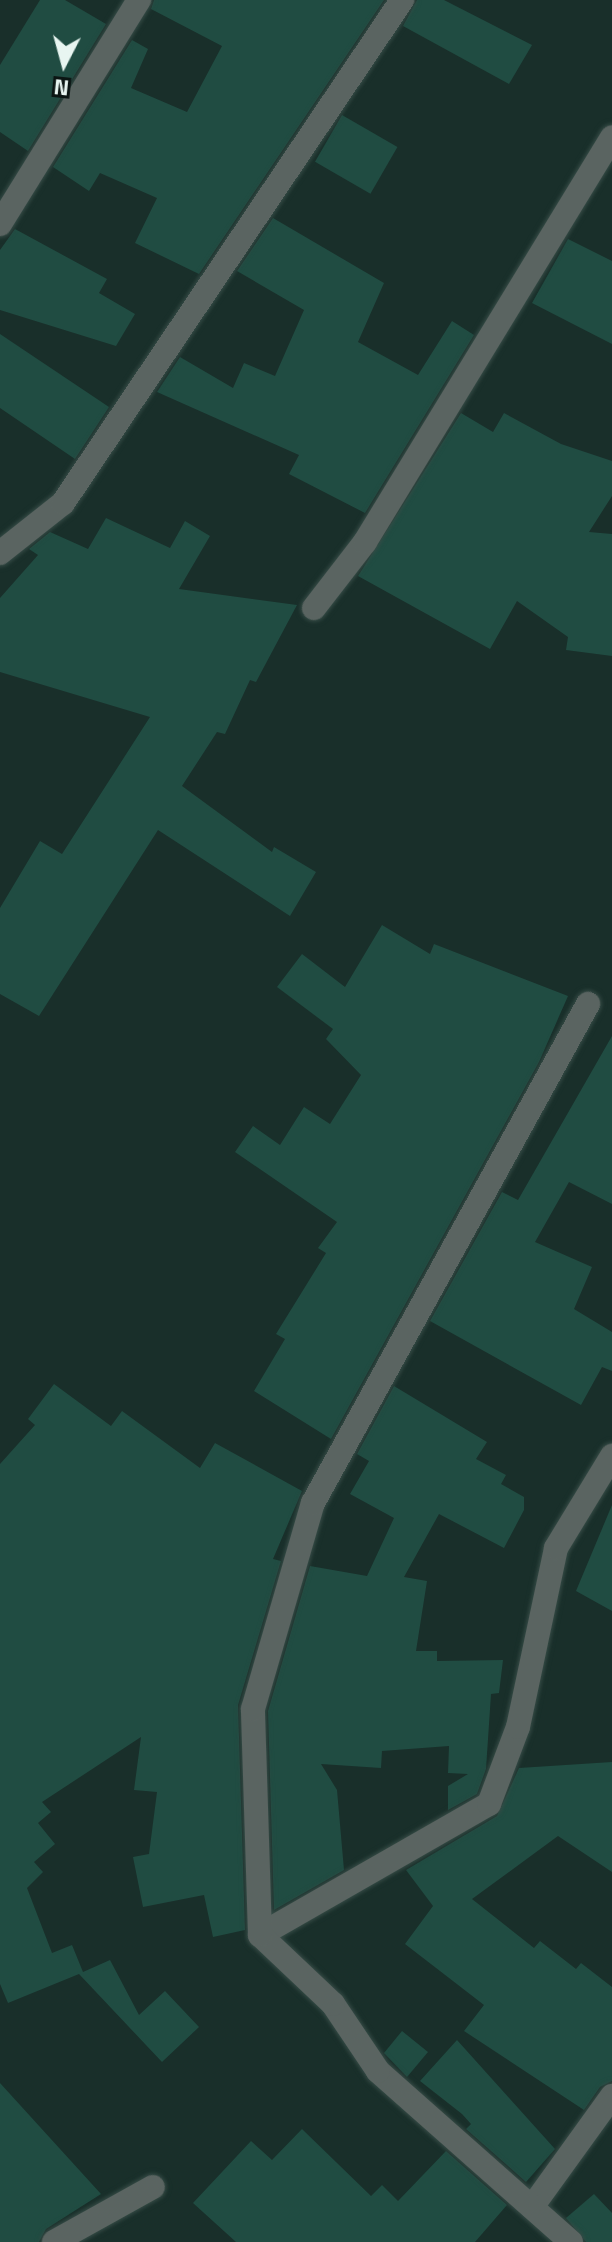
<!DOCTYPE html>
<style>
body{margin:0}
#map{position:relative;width:612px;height:2242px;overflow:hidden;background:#192f2a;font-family:"Titillium Web",sans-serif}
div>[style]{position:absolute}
.building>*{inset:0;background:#204c42;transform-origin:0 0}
.roads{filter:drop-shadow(0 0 2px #364b46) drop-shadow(0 0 2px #364b46)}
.street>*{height:24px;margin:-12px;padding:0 12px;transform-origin:12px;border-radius:12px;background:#5a6461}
span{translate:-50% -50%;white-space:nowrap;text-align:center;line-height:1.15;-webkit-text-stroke:6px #0b1513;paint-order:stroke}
.north{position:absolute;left:24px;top:24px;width:80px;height:80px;-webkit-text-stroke:6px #0b1513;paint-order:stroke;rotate:186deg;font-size:22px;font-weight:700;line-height:32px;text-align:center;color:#e8f5f1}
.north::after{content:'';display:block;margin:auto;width:28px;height:36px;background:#e8f5f1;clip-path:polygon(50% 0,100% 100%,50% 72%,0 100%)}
</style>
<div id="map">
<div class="building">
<i style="clip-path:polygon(40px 0,65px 0,106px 24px,28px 151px,0 132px,0 65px)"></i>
<i style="clip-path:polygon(154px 0,384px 0,199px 274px,135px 243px,157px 198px,100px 173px,89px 191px,53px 167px,132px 40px,148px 49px,131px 88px,187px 112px,222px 46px,151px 9px)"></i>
<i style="clip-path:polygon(417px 0,444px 0,532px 45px,509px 84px,403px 26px)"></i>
<i style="left:342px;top:115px;width:64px;height:54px;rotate:30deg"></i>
<i style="clip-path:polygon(273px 218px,384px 283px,358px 342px,418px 375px,452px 321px,474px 335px,365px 513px,289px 474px,299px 455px,157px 392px,180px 357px,233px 388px,244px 363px,275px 376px,304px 310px,237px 271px)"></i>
<i style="clip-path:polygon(15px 229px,107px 279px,99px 293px,135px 314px,116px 346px,0 310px,0 250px)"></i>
<i style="clip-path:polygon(568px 239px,612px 261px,612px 344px,532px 303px)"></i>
<i style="clip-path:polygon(0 334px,109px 407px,75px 459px,0 408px)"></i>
<i style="clip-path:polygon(461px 413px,493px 432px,504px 413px,561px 444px,612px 461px,612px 496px,589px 532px,612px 534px,612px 656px,566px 650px,568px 637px,517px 601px,490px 649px,358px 576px)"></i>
<i style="clip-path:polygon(106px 518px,170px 548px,185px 521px,210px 536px,179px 589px,297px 605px,256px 682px,250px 680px,225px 734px,217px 732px,182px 786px,272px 852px,274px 847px,316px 872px,290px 916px,158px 830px,39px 1016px,0 994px,0 908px,40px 841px,62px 854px,150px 717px,0 672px,0 598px,38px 555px,29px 549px,50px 532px,88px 549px)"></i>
<i style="clip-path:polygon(382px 925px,430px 954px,434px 944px,568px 996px,539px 1062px,331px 1439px,254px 1391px,285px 1339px,276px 1334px,326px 1253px,318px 1248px,337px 1222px,235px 1152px,253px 1126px,280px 1145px,304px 1107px,330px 1124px,361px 1075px,326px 1039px,333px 1029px,277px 987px,302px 954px,345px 987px)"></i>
<i style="clip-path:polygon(612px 1036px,612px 1204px,569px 1182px,535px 1242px,592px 1267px,574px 1309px,612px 1332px,612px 1371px,602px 1367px,581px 1405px,430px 1321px,502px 1192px,518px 1200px)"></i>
<i style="clip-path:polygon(54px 1384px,111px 1426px,122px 1411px,200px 1468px,215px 1443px,302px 1491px,273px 1559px,281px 1561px,238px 1705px,245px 1930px,213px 1937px,204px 1895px,143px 1907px,133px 1857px,149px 1854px,157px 1792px,134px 1790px,141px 1737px,42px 1802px,51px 1812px,38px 1823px,55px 1844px,34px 1862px,43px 1872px,27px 1888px,52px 1953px,72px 1945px,83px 1972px,110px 1960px,139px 2015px,165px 1991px,199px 2027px,162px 2062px,79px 1974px,8px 2003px,0 1984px,0 1464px,35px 1425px,28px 1419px)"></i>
<i style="clip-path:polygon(394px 1386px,487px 1442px,476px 1459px,506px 1475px,501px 1484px,524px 1497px,524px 1510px,504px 1548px,439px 1514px,404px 1577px,427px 1581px,416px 1651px,437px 1651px,437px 1661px,503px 1660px,499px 1693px,491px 1694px,486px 1769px,477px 1794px,448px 1810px,448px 1786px,468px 1774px,448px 1773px,449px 1746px,382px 1751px,381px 1768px,321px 1764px,337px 1790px,344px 1870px,274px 1910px,268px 1711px,310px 1566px,367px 1576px,394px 1518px,350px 1494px,369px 1461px,357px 1454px)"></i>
<i style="clip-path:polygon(612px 1505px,612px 1611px,576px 1591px)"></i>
<i style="clip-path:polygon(612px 1762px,612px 1872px,558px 1836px,472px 1899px,534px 1948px,540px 1941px,576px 1969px,581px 1963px,612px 1987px,612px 2081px,600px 2087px,584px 2110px,464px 2031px,484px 2005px,405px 1944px,433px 1906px,406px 1870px,497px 1816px,519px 1768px)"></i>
<i style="clip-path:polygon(402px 2031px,428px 2052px,407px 2077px,384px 2053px)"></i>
<i style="clip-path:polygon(457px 2040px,555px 2149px,526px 2182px,466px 2129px,471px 2124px,462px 2114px,420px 2081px)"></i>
<i style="clip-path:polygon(0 2083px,101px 2194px,46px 2229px,39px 2242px,0 2242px)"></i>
<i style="clip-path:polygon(302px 2129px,371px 2196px,382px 2185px,398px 2201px,446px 2151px,507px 2205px,475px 2242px,236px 2242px,193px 2203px,251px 2141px,272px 2160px)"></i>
<i style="clip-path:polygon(594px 2194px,612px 2213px,612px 2242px,586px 2242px,566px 2218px)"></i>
</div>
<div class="roads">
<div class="street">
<i style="left:0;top:224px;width:264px;rotate:-58.2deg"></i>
<i style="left:0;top:553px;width:80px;rotate:-38.4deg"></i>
<i style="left:63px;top:503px;width:607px;rotate:-56.02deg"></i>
<i style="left:314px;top:608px;width:83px;rotate:-52.3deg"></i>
<i style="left:365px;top:542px;width:474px;rotate:-58.6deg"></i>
<i style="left:260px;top:1935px;width:264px;rotate:-29.8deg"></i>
<i style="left:489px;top:1804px;width:82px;rotate:-69.4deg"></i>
<i style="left:518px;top:1727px;width:183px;rotate:-78deg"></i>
<i style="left:556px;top:1548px;width:108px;rotate:-58.7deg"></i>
<i style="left:532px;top:2207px;width:137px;rotate:-54.2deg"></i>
<i style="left:54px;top:2242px;width:113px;rotate:-29.1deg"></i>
<i style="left:571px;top:2242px;width:258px;rotate:-138.5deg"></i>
<i style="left:378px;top:2071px;width:81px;rotate:-123.9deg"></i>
<i style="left:333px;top:2004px;width:100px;rotate:-136.6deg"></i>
<i style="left:260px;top:1935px;width:226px;rotate:-91.8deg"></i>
<i style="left:253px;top:1709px;width:215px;rotate:-73.8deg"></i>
<i style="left:313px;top:1503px;width:570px;rotate:-61.14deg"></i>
</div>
</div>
<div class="north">N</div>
</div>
